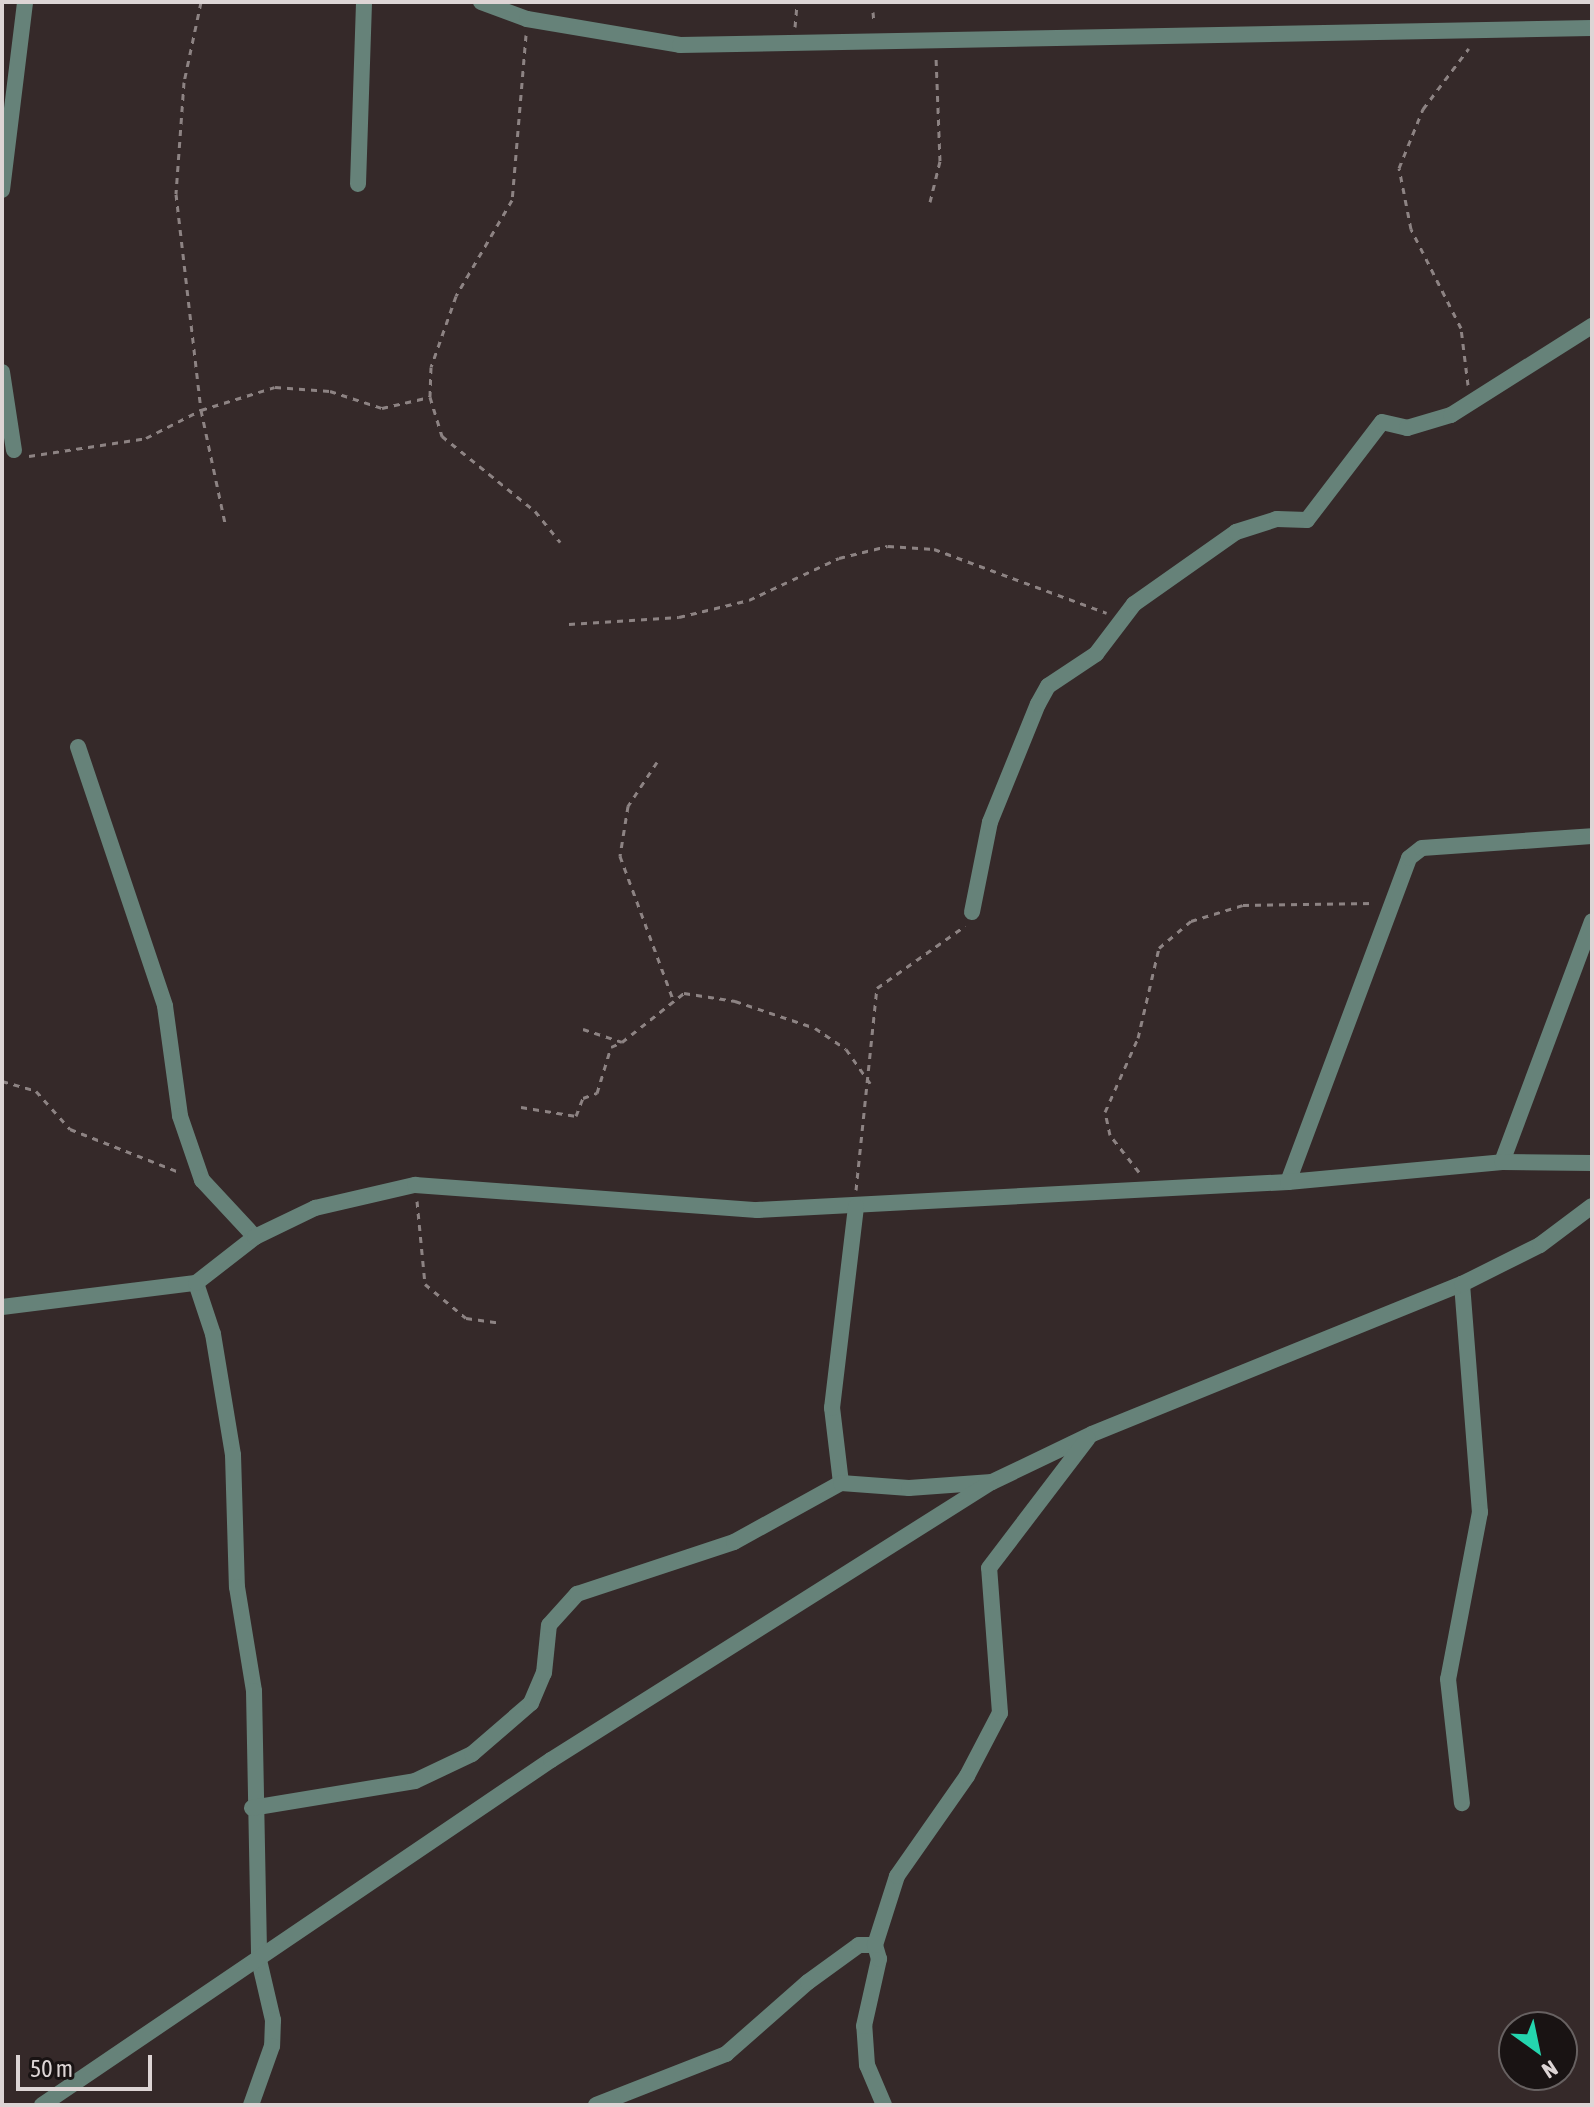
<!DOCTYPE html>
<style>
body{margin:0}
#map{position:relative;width:1594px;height:2107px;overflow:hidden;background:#352929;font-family:"Asap Condensed",sans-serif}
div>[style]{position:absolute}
.path>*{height:3px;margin-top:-1.5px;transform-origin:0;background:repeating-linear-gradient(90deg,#8d8383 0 6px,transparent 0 12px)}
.street>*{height:16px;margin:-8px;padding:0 8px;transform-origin:8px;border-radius:8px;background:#668279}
span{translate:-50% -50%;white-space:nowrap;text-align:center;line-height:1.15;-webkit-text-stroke:8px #191313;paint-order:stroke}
.frame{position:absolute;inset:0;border:4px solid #ddd5d5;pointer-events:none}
.north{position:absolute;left:1498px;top:2011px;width:80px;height:80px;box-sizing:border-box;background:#191313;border:2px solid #676161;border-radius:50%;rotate:147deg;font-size:22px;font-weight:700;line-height:32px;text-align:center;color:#ddd5d5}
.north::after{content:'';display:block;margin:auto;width:28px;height:36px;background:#24d5ae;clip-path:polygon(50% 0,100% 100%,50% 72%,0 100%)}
.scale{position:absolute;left:16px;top:2055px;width:136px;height:36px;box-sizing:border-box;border:4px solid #ddd5d5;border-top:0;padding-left:10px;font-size:24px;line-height:28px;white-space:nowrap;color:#ddd5d5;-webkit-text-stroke:6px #191313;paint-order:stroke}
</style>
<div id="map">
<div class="path">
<i style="left:201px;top:2px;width:82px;rotate:102deg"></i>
<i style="left:184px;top:82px;width:112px;rotate:94.1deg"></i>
<i style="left:176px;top:194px;width:217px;rotate:83.4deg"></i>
<i style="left:201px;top:410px;width:77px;rotate:-17.3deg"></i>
<i style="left:275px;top:387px;width:55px;rotate:4.2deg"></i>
<i style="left:330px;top:391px;width:55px;rotate:18.1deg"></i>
<i style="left:382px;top:408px;width:49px;rotate:-12.9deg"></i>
<i style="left:873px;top:12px;width:11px;rotate:85deg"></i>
<i style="left:795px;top:27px;width:25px;rotate:-85deg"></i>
<i style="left:526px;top:35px;width:166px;rotate:94.8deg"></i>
<i style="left:512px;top:200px;width:111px;rotate:120.3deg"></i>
<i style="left:456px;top:296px;width:75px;rotate:109.4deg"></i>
<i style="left:431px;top:367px;width:30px;rotate:92deg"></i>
<i style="left:430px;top:397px;width:41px;rotate:72.9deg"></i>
<i style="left:442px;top:436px;width:119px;rotate:38.9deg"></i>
<i style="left:535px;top:511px;width:40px;rotate:51deg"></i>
<i style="left:930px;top:202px;width:42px;rotate:-76.3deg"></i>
<i style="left:940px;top:161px;width:104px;rotate:-92.2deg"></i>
<i style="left:1468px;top:385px;width:57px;rotate:-97deg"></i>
<i style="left:1461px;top:328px;width:111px;rotate:-116.8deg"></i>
<i style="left:1411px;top:229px;width:62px;rotate:-101.1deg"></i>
<i style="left:1399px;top:168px;width:64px;rotate:-67.9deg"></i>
<i style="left:1423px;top:109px;width:76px;rotate:-53deg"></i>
<i style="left:29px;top:456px;width:118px;rotate:-8.7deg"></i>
<i style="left:146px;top:438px;width:62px;rotate:-27deg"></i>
<i style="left:201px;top:410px;width:116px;rotate:78deg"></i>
<i style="left:569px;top:624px;width:110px;rotate:-3.6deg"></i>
<i style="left:679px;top:617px;width:72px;rotate:-13.7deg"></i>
<i style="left:749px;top:600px;width:99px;rotate:-25deg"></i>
<i style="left:839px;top:558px;width:50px;rotate:-13.8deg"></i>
<i style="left:888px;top:546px;width:46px;rotate:3.7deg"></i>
<i style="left:934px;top:549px;width:184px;rotate:20.3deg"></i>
<i style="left:657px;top:762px;width:53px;rotate:123.4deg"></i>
<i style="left:628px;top:806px;width:51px;rotate:99.1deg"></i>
<i style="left:620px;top:856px;width:153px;rotate:69.7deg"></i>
<i style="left:583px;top:1029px;width:41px;rotate:18.4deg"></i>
<i style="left:622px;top:1042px;width:79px;rotate:-38.3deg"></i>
<i style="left:684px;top:993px;width:52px;rotate:8.9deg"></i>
<i style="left:735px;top:1001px;width:84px;rotate:18.6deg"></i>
<i style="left:815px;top:1028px;width:37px;rotate:34deg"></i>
<i style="left:846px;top:1049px;width:42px;rotate:54.8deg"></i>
<i style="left:2px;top:1081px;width:35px;rotate:16deg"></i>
<i style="left:36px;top:1091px;width:51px;rotate:48.2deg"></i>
<i style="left:70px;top:1129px;width:117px;rotate:21.5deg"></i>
<i style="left:521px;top:1107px;width:56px;rotate:9.3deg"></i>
<i style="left:576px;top:1116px;width:19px;rotate:-69deg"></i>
<i style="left:583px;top:1098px;width:15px;rotate:-20deg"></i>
<i style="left:597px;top:1093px;width:48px;rotate:-73.1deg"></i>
<i style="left:611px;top:1047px;width:12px;rotate:-24deg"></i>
<i style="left:1139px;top:1172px;width:47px;rotate:-128.1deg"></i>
<i style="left:1110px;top:1135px;width:24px;rotate:-102deg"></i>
<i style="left:1105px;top:1112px;width:81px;rotate:-66deg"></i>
<i style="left:1138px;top:1038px;width:92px;rotate:-76.9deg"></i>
<i style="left:1159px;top:948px;width:42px;rotate:-40.2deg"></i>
<i style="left:1191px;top:921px;width:54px;rotate:-17.1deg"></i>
<i style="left:1243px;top:905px;width:131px;rotate:-0.9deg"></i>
<i style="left:856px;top:1190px;width:203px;rotate:-84.1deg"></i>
<i style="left:877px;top:988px;width:108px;rotate:-35.2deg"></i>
<i style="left:417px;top:1201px;width:83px;rotate:84.5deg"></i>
<i style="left:425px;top:1284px;width:53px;rotate:39.7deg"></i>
<i style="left:466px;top:1318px;width:36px;rotate:8deg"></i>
</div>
<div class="street">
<i style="left:481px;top:2px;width:49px;rotate:20.3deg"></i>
<i style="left:527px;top:19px;width:155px;rotate:9.6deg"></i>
<i style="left:680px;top:45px;width:912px;rotate:-1.07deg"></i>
<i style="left:358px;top:184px;width:182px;rotate:-88.1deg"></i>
<i style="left:2px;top:190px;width:189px;rotate:-83deg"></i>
<i style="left:2px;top:372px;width:79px;rotate:81.3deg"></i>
<i style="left:78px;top:747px;width:273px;rotate:71.4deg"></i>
<i style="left:165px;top:1006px;width:111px;rotate:82.2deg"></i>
<i style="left:180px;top:1116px;width:68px;rotate:71deg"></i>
<i style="left:202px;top:1180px;width:78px;rotate:47.1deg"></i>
<i style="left:972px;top:912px;width:92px;rotate:-78.7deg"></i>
<i style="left:990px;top:822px;width:127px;rotate:-67.9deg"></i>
<i style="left:1038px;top:704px;width:21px;rotate:-61deg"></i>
<i style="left:1048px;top:686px;width:58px;rotate:-33.7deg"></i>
<i style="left:1096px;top:654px;width:63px;rotate:-52.8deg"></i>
<i style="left:1134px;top:604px;width:125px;rotate:-35.2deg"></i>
<i style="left:1236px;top:532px;width:43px;rotate:-17.6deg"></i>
<i style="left:1277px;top:519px;width:30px;rotate:2deg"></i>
<i style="left:1307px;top:520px;width:123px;rotate:-52.6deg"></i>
<i style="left:1382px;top:422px;width:26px;rotate:13deg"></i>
<i style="left:1407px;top:428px;width:46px;rotate:-16.5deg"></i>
<i style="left:1451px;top:415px;width:167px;rotate:-32.3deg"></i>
<i style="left:1502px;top:1162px;width:257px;rotate:-69.5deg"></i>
<i style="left:1288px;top:1182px;width:346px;rotate:-69.5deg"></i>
<i style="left:1409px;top:858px;width:16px;rotate:-38deg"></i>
<i style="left:1422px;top:848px;width:170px;rotate:-4deg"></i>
<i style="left:196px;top:1283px;width:54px;rotate:71.6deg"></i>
<i style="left:213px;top:1334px;width:123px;rotate:80.6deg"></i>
<i style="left:233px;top:1455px;width:132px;rotate:88.3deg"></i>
<i style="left:237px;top:1587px;width:105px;rotate:80.7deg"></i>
<i style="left:254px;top:1691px;width:269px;rotate:88.9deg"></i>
<i style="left:259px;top:1960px;width:62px;rotate:76.9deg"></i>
<i style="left:273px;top:2020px;width:26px;rotate:92deg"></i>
<i style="left:272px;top:2046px;width:63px;rotate:109.6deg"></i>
<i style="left:1462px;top:1284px;width:229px;rotate:85.5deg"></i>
<i style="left:1480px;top:1512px;width:170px;rotate:100.8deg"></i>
<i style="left:1448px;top:1679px;width:125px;rotate:83.6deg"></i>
<i style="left:2px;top:1307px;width:195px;rotate:-7.1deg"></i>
<i style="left:196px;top:1283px;width:75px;rotate:-37.9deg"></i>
<i style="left:255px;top:1237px;width:67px;rotate:-25.8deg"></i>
<i style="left:315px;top:1208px;width:103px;rotate:-13deg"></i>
<i style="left:415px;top:1185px;width:343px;rotate:4.2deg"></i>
<i style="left:757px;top:1210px;width:532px;rotate:-3.02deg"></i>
<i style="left:1288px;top:1182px;width:215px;rotate:-5.3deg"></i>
<i style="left:1502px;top:1162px;width:90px;rotate:0.6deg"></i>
<i style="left:841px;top:1483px;width:76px;rotate:-96.8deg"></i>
<i style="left:832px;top:1408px;width:203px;rotate:-83.2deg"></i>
<i style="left:252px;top:1808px;width:165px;rotate:-9.4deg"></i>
<i style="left:415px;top:1781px;width:63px;rotate:-25.3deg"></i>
<i style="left:472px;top:1754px;width:78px;rotate:-40.8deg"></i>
<i style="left:531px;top:1703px;width:33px;rotate:-67deg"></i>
<i style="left:544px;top:1673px;width:48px;rotate:-84.1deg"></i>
<i style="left:549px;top:1625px;width:42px;rotate:-47.9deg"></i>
<i style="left:577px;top:1594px;width:165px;rotate:-18.3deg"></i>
<i style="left:734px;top:1542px;width:122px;rotate:-28.9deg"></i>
<i style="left:841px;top:1483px;width:68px;rotate:4.2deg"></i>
<i style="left:909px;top:1488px;width:83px;rotate:-4.1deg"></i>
<i style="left:992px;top:1482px;width:111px;rotate:-25.6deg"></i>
<i style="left:1092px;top:1434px;width:399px;rotate:-22.1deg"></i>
<i style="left:1462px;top:1284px;width:87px;rotate:-26.6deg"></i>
<i style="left:1540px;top:1245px;width:65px;rotate:-36.9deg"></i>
<i style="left:42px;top:2105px;width:615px;rotate:-34.13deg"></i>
<i style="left:551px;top:1760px;width:519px;rotate:-32.25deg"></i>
<i style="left:596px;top:2105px;width:140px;rotate:-21.4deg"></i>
<i style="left:726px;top:2054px;width:109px;rotate:-41.3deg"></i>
<i style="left:808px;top:1982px;width:63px;rotate:-36deg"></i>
<i style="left:859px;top:1945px;width:16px"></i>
<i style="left:884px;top:2105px;width:43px;rotate:-113deg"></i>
<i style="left:867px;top:2065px;width:39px;rotate:-94deg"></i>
<i style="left:864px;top:2026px;width:69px;rotate:-77.4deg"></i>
<i style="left:879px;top:1959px;width:15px;rotate:-106deg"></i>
<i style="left:875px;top:1945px;width:72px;rotate:-72.3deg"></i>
<i style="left:897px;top:1876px;width:122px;rotate:-55deg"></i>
<i style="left:967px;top:1776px;width:71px;rotate:-62.4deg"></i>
<i style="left:1000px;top:1713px;width:145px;rotate:-94.3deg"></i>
<i style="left:989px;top:1568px;width:163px;rotate:-52.7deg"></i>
</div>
<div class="frame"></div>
<div class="north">N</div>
<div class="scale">50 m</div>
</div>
